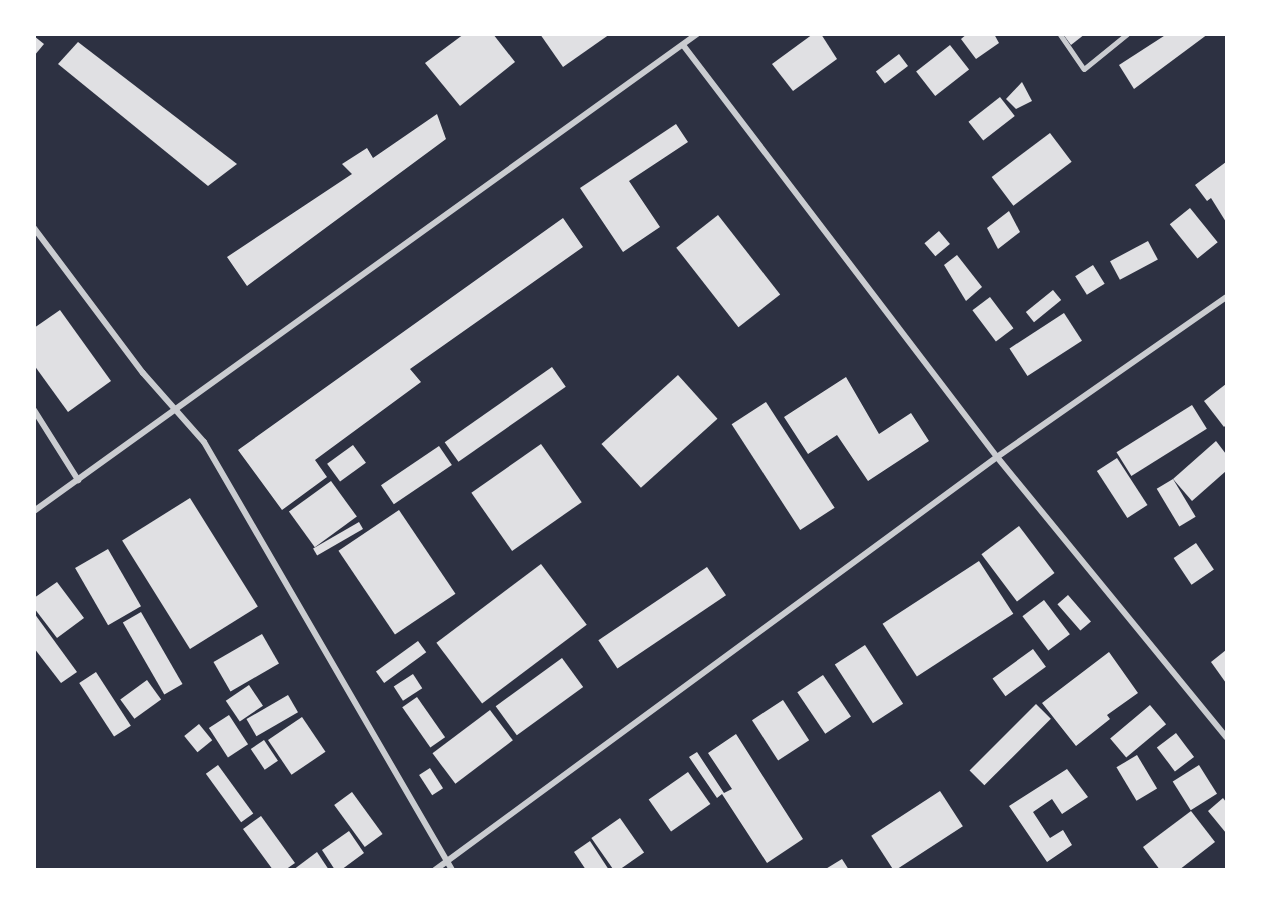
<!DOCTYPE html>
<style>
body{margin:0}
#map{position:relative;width:1261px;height:904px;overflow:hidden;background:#2d3142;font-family:"IBM Plex Sans",sans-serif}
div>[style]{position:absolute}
.building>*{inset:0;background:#e0e0e3;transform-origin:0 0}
.service>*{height:4.5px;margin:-2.25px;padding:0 2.25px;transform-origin:2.25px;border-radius:2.25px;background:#caccd0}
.minor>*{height:6px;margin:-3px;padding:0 3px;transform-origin:3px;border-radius:3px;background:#caccd0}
span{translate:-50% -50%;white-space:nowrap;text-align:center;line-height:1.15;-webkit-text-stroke:4.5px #fff;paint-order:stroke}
.frame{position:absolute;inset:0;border:36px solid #fff;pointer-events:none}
</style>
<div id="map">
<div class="building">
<i style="clip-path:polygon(464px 34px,493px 34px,515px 62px,460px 106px,425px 63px)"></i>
<i style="clip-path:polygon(540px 34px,610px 34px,563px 67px)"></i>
<i style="clip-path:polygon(813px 34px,821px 34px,837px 59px,793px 91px,772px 64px)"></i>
<i style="clip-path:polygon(967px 34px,994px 34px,999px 43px,976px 59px,961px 39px)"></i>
<i style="clip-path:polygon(1063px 34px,1085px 34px,1071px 45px)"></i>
<i style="clip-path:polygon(1167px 34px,1208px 34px,1134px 89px,1119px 65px)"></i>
<i style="clip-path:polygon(34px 36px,44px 44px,34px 56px)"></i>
<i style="clip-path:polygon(78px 42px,237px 164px,208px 186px,58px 64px)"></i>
<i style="left:950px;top:45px;width:31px;height:43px;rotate:52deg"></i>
<i style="left:899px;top:54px;width:15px;height:29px;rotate:53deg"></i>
<i style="clip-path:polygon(1022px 82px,1032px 101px,1016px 109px,1006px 99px)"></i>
<i style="left:1000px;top:97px;width:24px;height:40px;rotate:52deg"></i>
<i style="clip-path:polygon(437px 114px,446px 139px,247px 286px,227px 257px,352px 174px,342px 164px,367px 148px,373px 158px)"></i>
<i style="clip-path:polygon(676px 124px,688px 142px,629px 181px,660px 227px,623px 252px,580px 188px)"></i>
<i style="left:1050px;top:133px;width:36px;height:73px;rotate:53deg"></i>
<i style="clip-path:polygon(1226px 162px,1226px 222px,1211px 198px,1207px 201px,1195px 185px)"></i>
<i style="left:1190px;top:208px;width:44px;height:26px;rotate:51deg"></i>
<i style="clip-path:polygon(1009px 211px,1020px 232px,998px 249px,987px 228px)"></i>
<i style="left:718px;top:215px;width:101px;height:53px;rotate:52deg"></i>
<i style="clip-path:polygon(563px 218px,583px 247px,410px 369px,421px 382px,315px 460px,327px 477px,282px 510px,238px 450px)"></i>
<i style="left:939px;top:231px;width:17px;height:19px;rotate:50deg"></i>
<i style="left:1148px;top:241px;width:21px;height:43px;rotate:62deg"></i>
<i style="clip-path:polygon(957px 255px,982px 287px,966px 301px,944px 265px)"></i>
<i style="left:1093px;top:265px;width:22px;height:21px;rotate:58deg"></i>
<i style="left:1053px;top:290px;width:13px;height:35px;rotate:51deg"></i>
<i style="left:990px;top:297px;width:39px;height:22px;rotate:53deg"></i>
<i style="clip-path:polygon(60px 310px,111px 381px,68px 412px,34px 365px,34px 328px)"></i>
<i style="left:1064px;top:313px;width:33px;height:65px;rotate:57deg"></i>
<i style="left:552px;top:367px;width:24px;height:131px;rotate:55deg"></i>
<i style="left:678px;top:375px;width:59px;height:103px;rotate:48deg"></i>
<i style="clip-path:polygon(846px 377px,879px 434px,911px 413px,929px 441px,868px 481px,837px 435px,808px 454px,784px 417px)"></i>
<i style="clip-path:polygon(1226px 384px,1226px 425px,1224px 427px,1204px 401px)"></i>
<i style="left:766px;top:402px;width:126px;height:41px;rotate:57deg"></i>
<i style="left:1192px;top:405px;width:28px;height:89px;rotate:58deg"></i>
<i style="clip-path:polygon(1216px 441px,1226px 454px,1226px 471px,1192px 501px,1173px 479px)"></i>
<i style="left:541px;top:444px;width:71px;height:85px;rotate:55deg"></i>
<i style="left:353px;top:445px;width:22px;height:32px;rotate:54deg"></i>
<i style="left:439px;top:446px;width:23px;height:70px;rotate:56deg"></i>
<i style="left:1117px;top:458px;width:56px;height:24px;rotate:57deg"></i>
<i style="left:1173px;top:479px;width:44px;height:19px;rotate:59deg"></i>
<i style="left:331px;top:481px;width:44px;height:52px;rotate:54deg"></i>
<i style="left:190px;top:498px;width:128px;height:80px;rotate:58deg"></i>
<i style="left:399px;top:510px;width:101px;height:73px;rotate:56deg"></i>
<i style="left:359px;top:522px;width:8px;height:53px;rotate:60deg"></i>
<i style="left:1019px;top:526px;width:59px;height:47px;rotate:53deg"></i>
<i style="left:1196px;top:543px;width:32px;height:27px;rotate:56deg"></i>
<i style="left:108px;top:549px;width:66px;height:38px;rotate:60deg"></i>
<i style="left:979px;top:561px;width:63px;height:115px;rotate:57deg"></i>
<i style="left:541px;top:564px;width:76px;height:131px;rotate:53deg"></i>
<i style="left:707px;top:567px;width:34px;height:131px;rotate:56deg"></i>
<i style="clip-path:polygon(57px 582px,84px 618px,57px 638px,34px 608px,34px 598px)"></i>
<i style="left:1068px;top:595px;width:35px;height:14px;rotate:49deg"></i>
<i style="left:1044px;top:600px;width:43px;height:27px;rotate:53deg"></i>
<i style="left:141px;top:612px;width:83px;height:21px;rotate:60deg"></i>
<i style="clip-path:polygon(34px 613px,77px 672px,61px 683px,34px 648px)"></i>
<i style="left:262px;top:634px;width:34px;height:56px;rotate:60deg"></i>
<i style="left:418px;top:641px;width:14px;height:52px;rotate:54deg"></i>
<i style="left:865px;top:645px;width:70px;height:36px;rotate:57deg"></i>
<i style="left:1033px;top:649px;width:22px;height:50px;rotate:54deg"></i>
<i style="clip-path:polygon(1226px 650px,1226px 683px,1211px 662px)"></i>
<i style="clip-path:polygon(1109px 652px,1138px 693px,1107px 715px,1110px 719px,1076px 746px,1042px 703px)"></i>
<i style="left:562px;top:658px;width:36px;height:82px;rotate:54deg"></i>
<i style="left:96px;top:672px;width:64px;height:20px;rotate:57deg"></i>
<i style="left:413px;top:674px;width:17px;height:23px;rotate:57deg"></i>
<i style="left:823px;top:675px;width:50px;height:31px;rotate:56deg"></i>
<i style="left:147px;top:680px;width:24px;height:33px;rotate:54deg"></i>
<i style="left:249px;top:685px;width:25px;height:28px;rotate:56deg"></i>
<i style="left:288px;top:695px;width:20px;height:48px;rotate:60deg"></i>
<i style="left:417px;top:697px;width:49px;height:18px;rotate:55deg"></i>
<i style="left:783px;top:700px;width:48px;height:37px;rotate:57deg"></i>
<i style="left:1036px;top:704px;width:21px;height:94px;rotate:45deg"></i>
<i style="left:1150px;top:705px;width:25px;height:52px;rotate:50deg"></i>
<i style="left:490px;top:710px;width:38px;height:72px;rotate:53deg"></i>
<i style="left:229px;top:715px;width:35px;height:24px;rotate:57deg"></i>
<i style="left:302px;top:717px;width:42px;height:41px;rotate:56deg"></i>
<i style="left:199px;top:724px;width:21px;height:19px;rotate:51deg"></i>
<i style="left:1176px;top:733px;width:30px;height:24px;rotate:53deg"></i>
<i style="clip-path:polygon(736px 734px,803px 839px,767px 863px,722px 794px,717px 798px,689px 757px,697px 752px,724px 793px,732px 789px,708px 753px)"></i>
<i style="left:264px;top:740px;width:25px;height:16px;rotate:56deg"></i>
<i style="left:1137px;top:755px;width:39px;height:24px;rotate:59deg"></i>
<i style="left:218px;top:765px;width:60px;height:15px;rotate:54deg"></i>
<i style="left:1199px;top:765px;width:34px;height:31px;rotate:58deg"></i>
<i style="left:430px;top:768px;width:24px;height:13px;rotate:57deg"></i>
<i style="clip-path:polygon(1067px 769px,1088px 797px,1062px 814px,1052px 799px,1033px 812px,1050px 838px,1063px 830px,1072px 845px,1047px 862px,1009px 806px)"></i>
<i style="left:688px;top:772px;width:39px;height:48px;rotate:55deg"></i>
<i style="left:940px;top:791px;width:42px;height:82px;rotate:57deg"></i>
<i style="left:352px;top:792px;width:52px;height:22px;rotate:54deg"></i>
<i style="clip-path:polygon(1223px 798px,1226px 802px,1226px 833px,1208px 811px)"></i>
<i style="clip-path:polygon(1191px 811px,1215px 842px,1179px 870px,1160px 870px,1143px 847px)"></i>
<i style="clip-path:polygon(261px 816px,295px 863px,285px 870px,273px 870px,243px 829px)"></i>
<i style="left:620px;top:818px;width:42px;height:35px;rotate:55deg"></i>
<i style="clip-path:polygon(349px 831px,364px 853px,341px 870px,335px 870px,322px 850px)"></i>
<i style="clip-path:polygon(590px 841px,609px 870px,586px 870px,574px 852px)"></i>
<i style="clip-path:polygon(317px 852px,329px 870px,293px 870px)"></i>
<i style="clip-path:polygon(842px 859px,849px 870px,824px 870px)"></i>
</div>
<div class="service">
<i style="left:1060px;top:34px;width:42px;rotate:55.6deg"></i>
<i style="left:1084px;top:69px;width:55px;rotate:-39.1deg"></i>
</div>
<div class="minor">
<i style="left:683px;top:45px;width:518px;rotate:52.69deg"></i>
<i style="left:997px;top:457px;width:362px;rotate:50.7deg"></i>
<i style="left:34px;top:228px;width:181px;rotate:53.1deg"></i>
<i style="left:143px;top:373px;width:92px;rotate:48.5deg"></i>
<i style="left:204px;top:442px;width:495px;rotate:59.9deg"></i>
<i style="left:34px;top:410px;width:83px;rotate:57.8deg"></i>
<i style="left:34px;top:511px;width:817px;rotate:-35.73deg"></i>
<i style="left:435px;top:870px;width:697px;rotate:-36.31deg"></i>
<i style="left:997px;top:457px;width:279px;rotate:-34.9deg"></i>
</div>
<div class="frame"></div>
</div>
